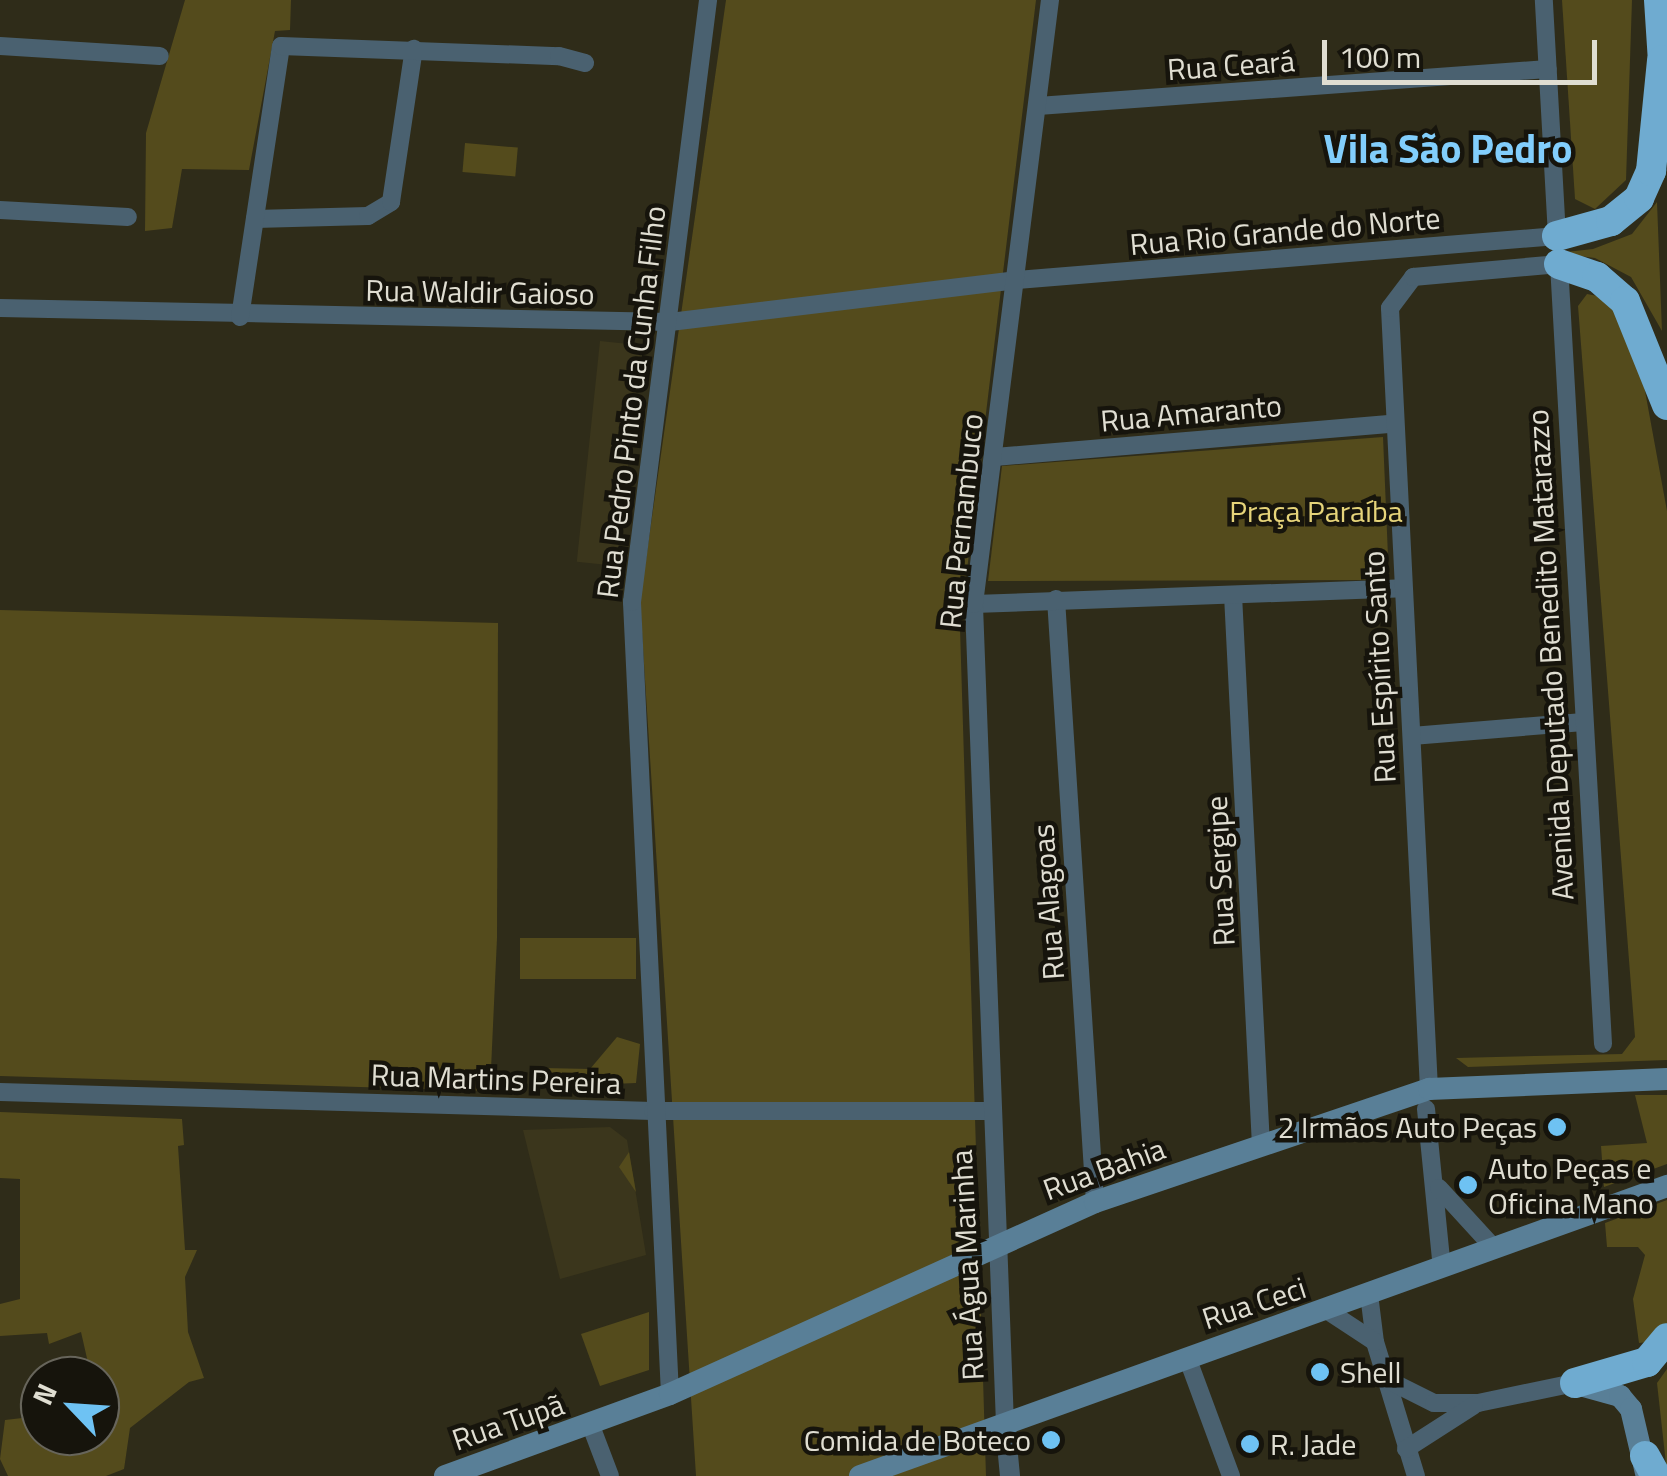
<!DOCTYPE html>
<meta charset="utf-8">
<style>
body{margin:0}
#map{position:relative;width:1667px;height:1476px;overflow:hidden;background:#2f2c19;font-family:"Titillium Web",sans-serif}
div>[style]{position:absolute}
.built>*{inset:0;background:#3b361c;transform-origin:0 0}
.green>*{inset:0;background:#544b1c;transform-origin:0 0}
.minor>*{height:18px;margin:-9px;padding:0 9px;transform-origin:9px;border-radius:9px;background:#4a6170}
.tertiary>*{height:20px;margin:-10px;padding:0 10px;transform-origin:10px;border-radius:10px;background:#4a6170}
.secondary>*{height:22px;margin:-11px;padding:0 11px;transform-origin:11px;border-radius:11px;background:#597f97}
.motorway>*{height:30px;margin:-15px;padding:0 15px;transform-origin:15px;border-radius:15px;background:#6fabd0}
.dots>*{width:28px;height:28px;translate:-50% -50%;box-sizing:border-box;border:5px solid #16140c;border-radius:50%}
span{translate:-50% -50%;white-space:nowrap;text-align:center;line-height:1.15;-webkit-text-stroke:9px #16140c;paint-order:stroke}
.street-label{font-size:30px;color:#e0ded2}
.park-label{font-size:30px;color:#e6d47a}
.poi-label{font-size:30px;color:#e0ded2}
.right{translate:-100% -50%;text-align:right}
.left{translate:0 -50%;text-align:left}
.district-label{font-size:40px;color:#82cefc;font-weight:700}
.north{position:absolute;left:20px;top:1356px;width:100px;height:100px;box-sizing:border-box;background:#16140c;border:2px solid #67655b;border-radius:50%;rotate:295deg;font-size:28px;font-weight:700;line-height:40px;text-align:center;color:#e0ded2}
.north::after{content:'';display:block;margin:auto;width:35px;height:45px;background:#6ec2f3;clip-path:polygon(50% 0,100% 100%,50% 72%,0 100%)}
.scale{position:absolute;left:1322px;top:40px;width:275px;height:45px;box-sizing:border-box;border:5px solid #e0ded2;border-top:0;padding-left:12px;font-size:30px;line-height:35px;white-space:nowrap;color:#e0ded2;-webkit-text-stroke:8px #16140c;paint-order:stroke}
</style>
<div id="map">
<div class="built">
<i style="left:600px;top:341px;width:41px;height:222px;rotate:6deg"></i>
<i style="clip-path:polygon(610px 1127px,627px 1140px,646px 1255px,560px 1279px,523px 1130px)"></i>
</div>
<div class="green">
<i style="clip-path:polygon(185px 0,291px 0,290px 30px,275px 31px,249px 170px,182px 169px,172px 228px,145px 231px,146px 133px)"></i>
<i style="clip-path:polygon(726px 0,1036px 0,960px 628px,986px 1476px,696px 1476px,640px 601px)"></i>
<i style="clip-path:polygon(1562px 0,1632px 0,1626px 180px,1595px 209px,1575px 199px)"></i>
<i style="left:465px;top:143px;width:53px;height:29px;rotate:5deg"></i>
<i style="clip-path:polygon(1657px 202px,1662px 331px,1631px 277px,1595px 258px,1557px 253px,1593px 249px,1632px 234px)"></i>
<i style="clip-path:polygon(1587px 294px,1603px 297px,1620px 319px,1643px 380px,1667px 511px,1667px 1060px,1468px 1067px,1456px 1058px,1622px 1054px,1635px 1037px,1578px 306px)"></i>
<i style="clip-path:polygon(1383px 437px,1389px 580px,988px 581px,1002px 466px)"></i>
<i style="clip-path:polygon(0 610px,498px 623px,497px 938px,490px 1091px,0 1076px)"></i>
<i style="left:520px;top:938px;width:116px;height:41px"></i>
<i style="clip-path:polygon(617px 1037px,640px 1044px,636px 1083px,540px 1087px,534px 1081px,543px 1068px,590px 1069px)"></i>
<i style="clip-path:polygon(1635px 1095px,1667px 1095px,1667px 1164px,1604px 1187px,1601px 1146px,1647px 1143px)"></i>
<i style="clip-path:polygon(0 1112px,182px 1119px,184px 1145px,178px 1146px,185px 1250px,197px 1250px,185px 1277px,188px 1332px,204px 1378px,189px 1382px,130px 1428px,124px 1469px,106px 1476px,8px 1476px,0 1459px,5px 1420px,40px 1416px,40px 1436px,100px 1436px,100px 1376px,91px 1376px,81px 1332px,49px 1344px,47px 1333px,0 1336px,0 1304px,20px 1299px,20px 1179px,0 1178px)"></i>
<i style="clip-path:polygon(629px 1152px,636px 1192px,619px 1167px)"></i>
<i style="clip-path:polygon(1667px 1200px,1667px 1328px,1656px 1341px,1639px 1343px,1633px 1299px,1645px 1255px,1638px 1247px,1607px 1247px,1605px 1223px)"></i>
<i style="clip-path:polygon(649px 1312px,649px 1370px,600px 1386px,581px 1334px)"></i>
<i style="clip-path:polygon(1667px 1369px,1667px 1473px,1657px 1383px)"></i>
</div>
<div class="minor">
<i style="left:0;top:46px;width:160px;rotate:3.6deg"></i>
<i style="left:1038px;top:106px;width:511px;rotate:-4.15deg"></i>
<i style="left:0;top:210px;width:128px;rotate:3.1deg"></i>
<i style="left:255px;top:219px;width:113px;rotate:-1.5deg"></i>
<i style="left:368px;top:216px;width:27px;rotate:-31deg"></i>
<i style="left:391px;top:202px;width:155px;rotate:-81.5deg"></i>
<i style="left:0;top:308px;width:670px;rotate:1.2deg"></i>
<i style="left:670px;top:322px;width:350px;rotate:-6.9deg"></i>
<i style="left:1017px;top:280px;width:542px;rotate:-4.66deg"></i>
<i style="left:1557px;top:236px;width:236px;rotate:-93.2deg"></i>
<i style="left:240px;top:317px;width:274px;rotate:-81.4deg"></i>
<i style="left:281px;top:46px;width:278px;rotate:2.1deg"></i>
<i style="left:559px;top:56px;width:27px;rotate:15deg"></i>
<i style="left:995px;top:457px;width:398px;rotate:-4.8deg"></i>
<i style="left:1233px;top:595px;width:551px;rotate:87.09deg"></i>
<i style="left:1056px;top:599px;width:604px;rotate:86.3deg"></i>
<i style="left:974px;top:604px;width:429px;rotate:-2.1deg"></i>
<i style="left:1412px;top:736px;width:172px;rotate:-4.7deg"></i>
<i style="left:1429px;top:1089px;width:782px;rotate:-92.86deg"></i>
<i style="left:1390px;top:308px;width:39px;rotate:-53deg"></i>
<i style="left:1413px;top:277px;width:147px;rotate:-5.1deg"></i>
<i style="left:1559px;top:264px;width:781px;rotate:86.77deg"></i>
<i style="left:0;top:1092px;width:653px;rotate:1.67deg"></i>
<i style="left:653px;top:1111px;width:337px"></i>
<i style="left:1426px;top:1109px;width:160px;rotate:84.3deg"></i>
<i style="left:1439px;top:1188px;width:81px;rotate:47.5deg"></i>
<i style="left:1369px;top:1294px;width:48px;rotate:82.9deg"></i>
<i style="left:1375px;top:1342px;width:140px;rotate:73deg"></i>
<i style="left:1328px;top:1311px;width:56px;rotate:33.4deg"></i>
<i style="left:1187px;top:1357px;width:127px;rotate:69.7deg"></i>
<i style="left:1388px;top:1380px;width:51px;rotate:26.6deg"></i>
<i style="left:1434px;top:1403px;width:44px"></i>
<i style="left:1478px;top:1403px;width:99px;rotate:-11.7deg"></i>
<i style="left:670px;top:1394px;width:793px;rotate:-92.75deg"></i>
<i style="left:632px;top:602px;width:607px;rotate:-82.8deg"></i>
<i style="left:1005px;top:1424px;width:821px;rotate:-92.17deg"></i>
<i style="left:974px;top:604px;width:609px;rotate:-82.83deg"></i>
<i style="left:591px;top:1426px;width:53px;rotate:69.2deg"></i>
<i style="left:1406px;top:1449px;width:80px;rotate:-32.7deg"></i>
</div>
<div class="tertiary">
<i style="left:1005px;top:1424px;width:52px;rotate:84.5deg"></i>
</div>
<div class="secondary">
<i style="left:1576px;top:1384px;width:46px;rotate:15.3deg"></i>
<i style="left:1620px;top:1396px;width:17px;rotate:50deg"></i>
<i style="left:1631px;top:1409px;width:66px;rotate:76.8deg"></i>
<i style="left:445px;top:1476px;width:239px;rotate:-20deg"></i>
<i style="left:670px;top:1394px;width:466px;rotate:-24.3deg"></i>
<i style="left:1095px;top:1202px;width:353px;rotate:-18.7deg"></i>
<i style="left:1429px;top:1089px;width:238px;rotate:-2.4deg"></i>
<i style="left:860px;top:1476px;width:858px;rotate:-19.77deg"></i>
</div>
<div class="motorway">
<i style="left:1659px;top:0;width:77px;rotate:86.3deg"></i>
<i style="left:1557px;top:236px;width:56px;rotate:-15.5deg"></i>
<i style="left:1611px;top:221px;width:36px;rotate:-39deg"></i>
<i style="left:1639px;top:198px;width:30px;rotate:-66deg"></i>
<i style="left:1651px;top:171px;width:111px;rotate:-84.3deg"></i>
<i style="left:1559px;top:264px;width:40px;rotate:18.9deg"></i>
<i style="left:1597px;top:277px;width:37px;rotate:41deg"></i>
<i style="left:1625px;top:301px;width:112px;rotate:68deg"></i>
<i style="left:1575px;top:1383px;width:75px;rotate:-16.3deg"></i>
<i style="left:1647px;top:1362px;width:31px;rotate:-50deg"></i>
<i style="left:1645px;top:1456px;width:23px;rotate:61deg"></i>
</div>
<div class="dots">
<i style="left:1557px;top:1127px;background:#6ec2f3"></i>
<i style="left:1468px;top:1185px;background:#6ec2f3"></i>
<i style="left:1320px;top:1372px;background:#6ec2f3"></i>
<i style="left:1051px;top:1440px;background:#6ec2f3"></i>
<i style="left:1250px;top:1444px;background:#6ec2f3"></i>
</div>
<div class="street-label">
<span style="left:1231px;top:65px;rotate:-4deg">Rua Ceará</span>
<span style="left:1285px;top:231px;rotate:-5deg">Rua Rio Grande do Norte</span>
<span style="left:480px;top:292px;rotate:1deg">Rua Waldir Gaioso</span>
<span style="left:631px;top:402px;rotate:-83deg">Rua Pedro Pinto da Cunha Filho</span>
<span style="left:1191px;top:413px;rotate:-5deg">Rua Amaranto</span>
<span style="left:961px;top:521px;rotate:-84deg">Rua Pernambuco</span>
<span style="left:1550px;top:655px;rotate:-93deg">Avenida Deputado Benedito Matarazzo</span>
<span style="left:1379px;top:667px;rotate:-93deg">Rua Espírito Santo</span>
<span style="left:1220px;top:871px;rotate:-93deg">Rua Sergipe</span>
<span style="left:1048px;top:902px;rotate:-94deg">Rua Alagoas</span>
<span style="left:496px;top:1079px;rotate:2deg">Rua Martins Pereira</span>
<span style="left:1104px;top:1169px;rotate:-20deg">Rua Bahia</span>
<span style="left:967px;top:1265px;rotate:-93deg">Rua Água Marinha</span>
<span style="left:1254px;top:1303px;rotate:-18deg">Rua Ceci</span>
<span style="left:508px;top:1422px;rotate:-19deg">Rua Tupã</span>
</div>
<div class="park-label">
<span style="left:1316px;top:511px">Praça Paraíba</span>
</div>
<div class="poi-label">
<span class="right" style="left:1537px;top:1127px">2 Irmãos Auto Peças</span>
<span class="left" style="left:1488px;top:1185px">Auto Peças e<br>Oficina Mano</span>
<span class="left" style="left:1340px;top:1372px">Shell</span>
<span class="right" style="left:1031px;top:1440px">Comida de Boteco</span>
<span class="left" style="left:1270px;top:1444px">R. Jade</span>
</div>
<div class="district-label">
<span style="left:1448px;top:149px">Vila São Pedro</span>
</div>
<div class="north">N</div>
<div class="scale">100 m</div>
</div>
